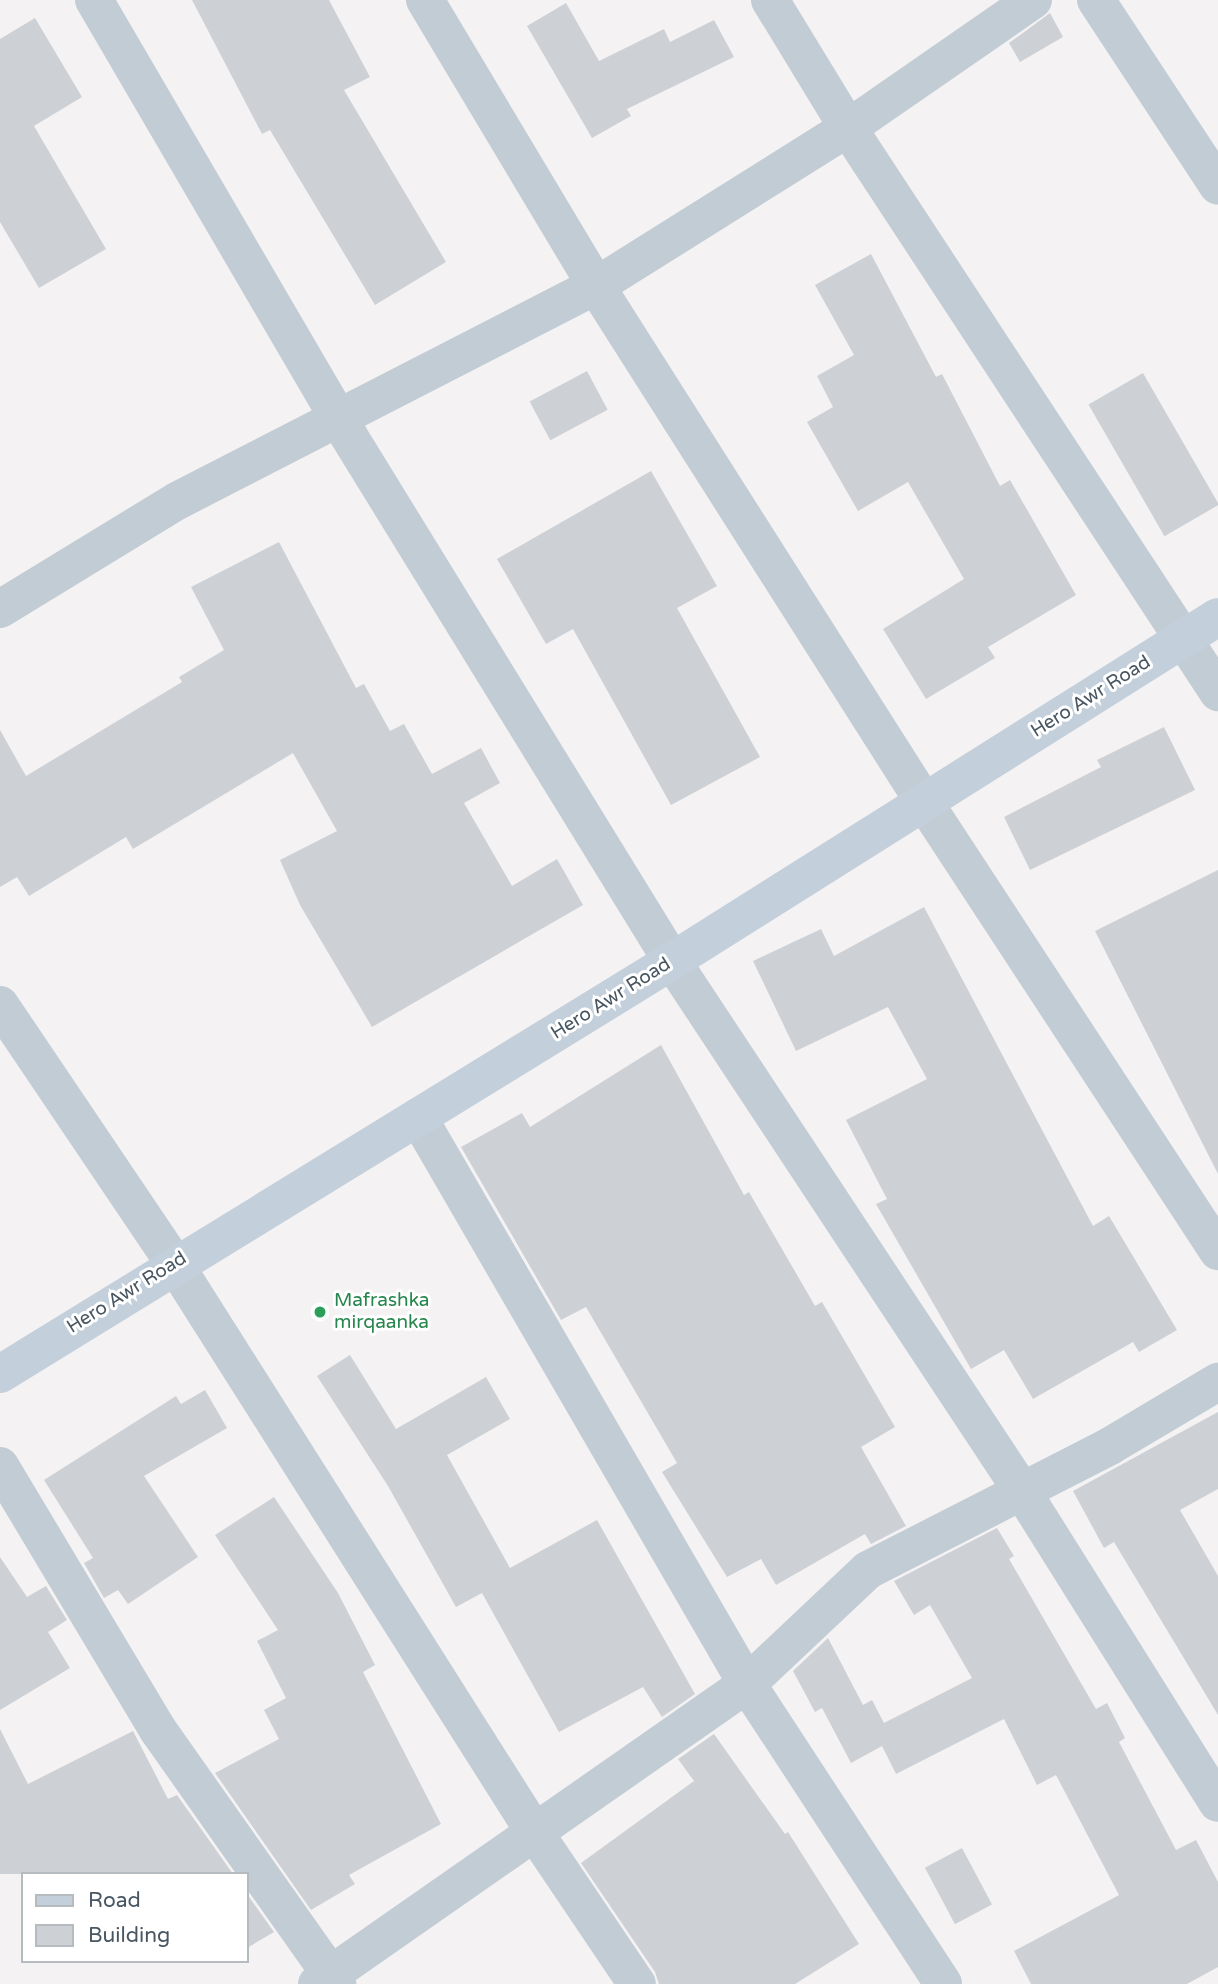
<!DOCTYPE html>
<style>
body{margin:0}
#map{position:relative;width:1218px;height:1984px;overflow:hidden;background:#f4f2f2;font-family:"Varela Round",sans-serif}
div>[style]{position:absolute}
.building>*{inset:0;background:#cdd1d6;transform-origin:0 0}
.minor>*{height:38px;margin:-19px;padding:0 19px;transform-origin:19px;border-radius:19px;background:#c2ccd4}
.secondary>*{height:38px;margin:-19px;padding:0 19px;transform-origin:19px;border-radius:19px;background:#c3cfdb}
.dots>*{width:19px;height:19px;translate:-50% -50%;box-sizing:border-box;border:4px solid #fff;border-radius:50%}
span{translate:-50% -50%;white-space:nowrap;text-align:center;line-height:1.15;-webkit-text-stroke:6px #fff;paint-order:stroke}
.street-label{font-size:19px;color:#485661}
.leisure-label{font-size:19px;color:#27864d}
.left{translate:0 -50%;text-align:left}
.legend{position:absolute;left:21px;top:1872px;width:228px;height:91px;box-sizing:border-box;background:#fff;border:2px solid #b6bbc0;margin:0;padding:9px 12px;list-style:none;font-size:21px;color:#485661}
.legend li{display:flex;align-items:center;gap:14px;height:35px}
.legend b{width:35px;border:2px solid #b6bbc0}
</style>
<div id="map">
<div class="building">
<i style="clip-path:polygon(192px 0,329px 0,370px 77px,344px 90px,446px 262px,375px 305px,270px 130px,262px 134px)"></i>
<i style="clip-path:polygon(566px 3px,599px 61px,664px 29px,670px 42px,714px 20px,734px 57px,627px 109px,631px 116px,592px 138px,527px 26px)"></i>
<i style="clip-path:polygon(1050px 13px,1063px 37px,1020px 62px,1009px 43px)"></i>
<i style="clip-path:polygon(35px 18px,82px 97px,34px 126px,106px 249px,39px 288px,0 222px,0 39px)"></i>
<i style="clip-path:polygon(871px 254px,936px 377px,942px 374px,1000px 486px,1010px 480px,1076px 595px,988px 647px,995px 658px,926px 699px,883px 629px,964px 579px,908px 482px,858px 511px,807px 422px,833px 407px,817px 376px,854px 355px,815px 285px)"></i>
<i style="left:587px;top:371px;width:44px;height:65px;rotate:62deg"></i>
<i style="left:1143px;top:373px;width:152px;height:63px;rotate:60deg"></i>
<i style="clip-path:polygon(651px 471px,717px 586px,677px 608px,760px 757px,671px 805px,573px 629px,546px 644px,497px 559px)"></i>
<i style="clip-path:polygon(279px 542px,356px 688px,364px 684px,390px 731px,404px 724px,432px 774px,481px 748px,500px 783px,464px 803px,512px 886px,557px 859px,583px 905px,372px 1027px,300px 905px,280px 860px,337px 831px,293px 753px,133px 849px,126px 837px,29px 896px,17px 877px,0 887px,0 730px,26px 776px,182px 682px,179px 677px,224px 650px,191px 587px)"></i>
<i style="clip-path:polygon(1164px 727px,1195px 790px,1030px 870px,1004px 817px,1101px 767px,1097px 760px)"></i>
<i style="clip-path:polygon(1218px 870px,1218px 1174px,1095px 931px)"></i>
<i style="clip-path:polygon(924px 907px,1093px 1226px,1109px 1216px,1177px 1330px,1139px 1352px,1133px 1342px,1033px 1399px,1004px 1350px,971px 1369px,876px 1204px,887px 1199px,846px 1120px,927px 1079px,888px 1007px,796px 1051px,753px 961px,821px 929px,834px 956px)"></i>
<i style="clip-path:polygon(661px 1045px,744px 1195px,749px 1192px,815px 1306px,822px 1302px,895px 1427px,861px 1447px,906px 1526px,871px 1544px,865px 1534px,776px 1585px,761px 1559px,727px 1577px,662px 1472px,677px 1463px,586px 1307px,561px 1320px,461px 1147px,522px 1113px,530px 1127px)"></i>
<i style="clip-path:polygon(350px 1355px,396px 1429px,486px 1377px,510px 1419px,447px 1455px,510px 1568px,597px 1520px,695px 1694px,662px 1717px,643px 1687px,559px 1732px,482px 1593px,456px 1607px,388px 1486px,317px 1376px)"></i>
<i style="clip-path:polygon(205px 1390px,227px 1428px,144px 1476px,198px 1557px,128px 1604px,118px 1590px,104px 1598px,84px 1563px,93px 1558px,44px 1480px,176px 1396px,181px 1404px)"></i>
<i style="clip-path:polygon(1218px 1412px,1218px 1489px,1180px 1510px,1218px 1576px,1218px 1715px,1114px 1542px,1104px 1548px,1073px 1491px)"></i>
<i style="clip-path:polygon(274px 1497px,338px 1593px,375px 1665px,363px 1672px,441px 1824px,349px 1875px,355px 1884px,311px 1910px,215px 1773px,279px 1739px,264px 1710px,286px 1698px,257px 1641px,278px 1630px,215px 1535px)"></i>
<i style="clip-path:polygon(997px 1528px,1014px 1556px,1009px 1559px,1096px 1709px,1107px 1703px,1125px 1738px,1119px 1742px,1176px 1850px,1196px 1840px,1218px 1882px,1218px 1967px,1187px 1984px,1031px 1984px,1014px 1951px,1119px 1895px,1056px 1775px,1037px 1785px,1004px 1719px,896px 1774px,882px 1746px,851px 1763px,822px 1708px,815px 1712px,793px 1671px,828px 1638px,863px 1705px,872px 1700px,884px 1723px,972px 1678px,930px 1605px,914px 1615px,894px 1581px)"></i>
<i style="clip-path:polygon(0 1557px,27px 1597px,46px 1586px,67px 1620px,48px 1632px,70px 1668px,0 1710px)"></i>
<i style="clip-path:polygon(0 1729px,28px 1784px,133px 1731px,168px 1799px,177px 1795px,233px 1874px,0 1874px)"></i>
<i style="clip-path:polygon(714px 1734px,785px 1834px,788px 1832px,859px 1944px,795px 1984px,659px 1984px,655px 1972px,581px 1863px,694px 1781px,678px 1759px)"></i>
<i style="left:962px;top:1848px;width:64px;height:42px;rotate:62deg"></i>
<i style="clip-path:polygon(247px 1894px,274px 1932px,247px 1948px)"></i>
</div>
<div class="minor">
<i style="left:94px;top:0;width:486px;rotate:59.7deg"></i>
<i style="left:339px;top:420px;width:635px;rotate:58.39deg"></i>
<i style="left:672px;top:961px;width:635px;rotate:56.56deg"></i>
<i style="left:1022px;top:1491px;width:368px;rotate:57.9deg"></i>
<i style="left:425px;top:0;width:333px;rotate:59.1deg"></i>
<i style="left:596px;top:286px;width:611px;rotate:57.56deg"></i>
<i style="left:924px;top:802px;width:537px;rotate:56.78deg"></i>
<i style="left:770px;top:0;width:150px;rotate:58.6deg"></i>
<i style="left:848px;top:128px;width:675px;rotate:56.73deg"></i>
<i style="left:1096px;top:0;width:222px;rotate:56.7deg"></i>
<i style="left:0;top:609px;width:207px;rotate:-31.4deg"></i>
<i style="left:177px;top:501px;width:471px;rotate:-27.2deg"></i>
<i style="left:596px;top:286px;width:297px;rotate:-32.1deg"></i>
<i style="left:848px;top:128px;width:225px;rotate:-34.7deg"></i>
<i style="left:0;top:1005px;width:311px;rotate:56deg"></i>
<i style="left:174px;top:1263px;width:675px;rotate:57.65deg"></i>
<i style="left:535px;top:1833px;width:182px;rotate:56deg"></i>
<i style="left:418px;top:1117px;width:656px;rotate:59.88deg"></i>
<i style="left:747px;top:1684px;width:358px;rotate:56.8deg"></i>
<i style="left:0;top:1466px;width:308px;rotate:59.1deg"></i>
<i style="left:158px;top:1730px;width:311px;rotate:54.8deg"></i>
<i style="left:317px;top:1984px;width:524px;rotate:-34.9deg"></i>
<i style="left:747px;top:1684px;width:166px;rotate:-43.3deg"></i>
<i style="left:868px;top:1570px;width:272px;rotate:-27.1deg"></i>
<i style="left:1110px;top:1446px;width:126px;rotate:-30.7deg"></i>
</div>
<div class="secondary">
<i style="left:0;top:1374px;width:789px;rotate:-31.57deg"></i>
<i style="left:672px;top:961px;width:645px;rotate:-32.21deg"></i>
</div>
<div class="dots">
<i style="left:320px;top:1312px;background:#2e9e5b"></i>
</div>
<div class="street-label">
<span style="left:1091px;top:697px;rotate:-32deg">Hero Awr Road</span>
<span style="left:611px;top:999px;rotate:-32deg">Hero Awr Road</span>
<span style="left:127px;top:1293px;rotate:-32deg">Hero Awr Road</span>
</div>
<div class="leisure-label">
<span class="left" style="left:334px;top:1312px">Mafrashka<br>mirqaanka</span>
</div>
<ul class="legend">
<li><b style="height:9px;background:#c3cfdb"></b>Road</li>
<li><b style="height:19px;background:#cdd1d6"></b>Building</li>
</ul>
</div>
